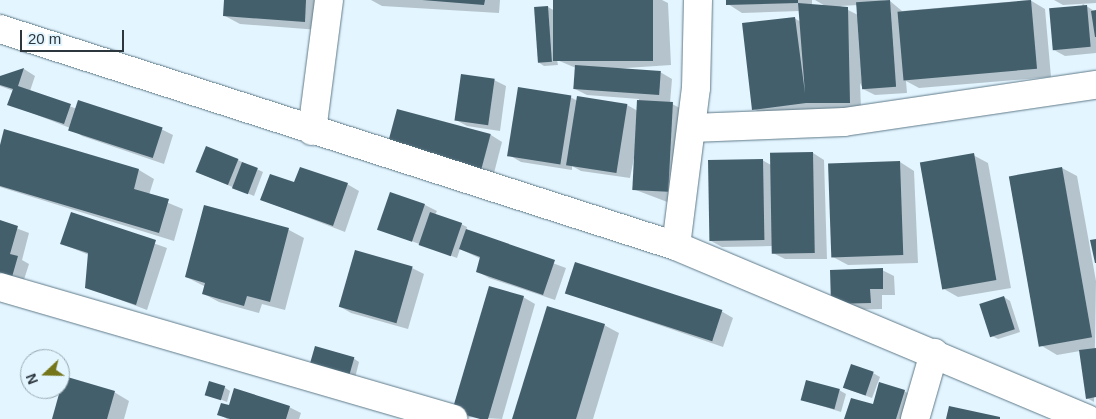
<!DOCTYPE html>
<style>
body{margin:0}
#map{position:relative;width:1096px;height:419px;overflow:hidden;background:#e3f5ff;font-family:Arial,sans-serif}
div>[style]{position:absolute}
.shadow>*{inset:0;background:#0003}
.building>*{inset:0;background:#445f6c;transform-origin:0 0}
.roads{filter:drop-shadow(0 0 1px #5f7a88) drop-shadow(0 0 1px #5f7a88)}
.street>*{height:28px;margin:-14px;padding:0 14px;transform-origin:14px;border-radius:14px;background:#fff}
span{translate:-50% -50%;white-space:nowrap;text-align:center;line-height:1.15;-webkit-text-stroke:5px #e3f5ff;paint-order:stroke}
.north{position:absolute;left:20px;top:349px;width:50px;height:50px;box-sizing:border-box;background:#e3f5ff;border:1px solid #99a9b1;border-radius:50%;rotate:249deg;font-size:14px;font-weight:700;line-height:20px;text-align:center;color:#2b363d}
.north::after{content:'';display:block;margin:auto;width:18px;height:22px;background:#75751a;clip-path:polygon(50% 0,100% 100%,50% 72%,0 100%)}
.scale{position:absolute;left:20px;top:30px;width:104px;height:22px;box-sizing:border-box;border:2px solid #2b363d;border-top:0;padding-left:6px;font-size:15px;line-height:18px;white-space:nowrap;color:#2b363d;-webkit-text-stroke:4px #e3f5ff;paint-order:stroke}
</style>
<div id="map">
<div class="shadow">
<i style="clip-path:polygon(226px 0,321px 0,319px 30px,240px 24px,225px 16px)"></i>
<i style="clip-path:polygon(371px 0,500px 0,499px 13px,382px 6px)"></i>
<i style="clip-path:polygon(554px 0,662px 0,668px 3px,671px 65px,611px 69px,660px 72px,672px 79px,670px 103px,684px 110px,678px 206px,633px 189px,636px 148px,630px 178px,581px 171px,572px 166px,572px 170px,521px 162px,509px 155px,570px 97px,578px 101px,627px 105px,638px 111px,639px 99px,587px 95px,575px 89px,576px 68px,557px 60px,558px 65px,544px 66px,538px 62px,548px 7px,555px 11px)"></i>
<i style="clip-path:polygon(evenodd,727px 0,812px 0,812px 5px,827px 7px,815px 0,881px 0,890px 1px,902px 11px,1030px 0,1045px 9px,1051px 77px,919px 88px,906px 81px,907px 93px,875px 95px,863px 89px,860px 83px,861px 109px,818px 109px,765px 116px,754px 109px,794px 18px,801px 22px,800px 11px,742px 13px,728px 4px,727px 0,858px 5px,858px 15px,840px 6px,858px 5px)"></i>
<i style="clip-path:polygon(1054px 0,1096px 0,1096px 3px,1063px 5px)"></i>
<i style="clip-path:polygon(1083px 4px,1096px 12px,1096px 53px,1065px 56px,1054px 50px)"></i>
<i style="clip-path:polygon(24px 69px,35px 76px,30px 91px,77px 109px,161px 129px,173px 135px,164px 164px,82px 136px,70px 128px,9px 104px,14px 91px,0 86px,0 77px)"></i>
<i style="clip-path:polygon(494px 80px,506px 86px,500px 131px,467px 126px,456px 120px)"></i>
<i style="clip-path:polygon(398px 111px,491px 135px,502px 142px,494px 173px,390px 143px)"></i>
<i style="clip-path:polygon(5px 131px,139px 170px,154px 179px,149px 195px,183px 209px,174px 241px,0 187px,0 149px)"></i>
<i style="clip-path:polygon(813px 153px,824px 160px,827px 259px,785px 259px,773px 253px,773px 246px,722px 247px,711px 241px,762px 160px,771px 165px)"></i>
<i style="clip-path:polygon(973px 155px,988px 163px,1011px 288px,958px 297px,944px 289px)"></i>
<i style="clip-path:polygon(238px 160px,263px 172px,254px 196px,199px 173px)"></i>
<i style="clip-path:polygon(900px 162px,914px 171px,918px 263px,848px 265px,833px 257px)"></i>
<i style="clip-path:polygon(1062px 168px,1077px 176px,1096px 281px,1094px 402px,1087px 398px,1080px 351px,1057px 355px,1042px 346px)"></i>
<i style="clip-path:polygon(295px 184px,347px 184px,359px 191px,345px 232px,262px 200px)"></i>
<i style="clip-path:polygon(391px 194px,425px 205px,437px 211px,435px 215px,461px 224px,467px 227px,466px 231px,566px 268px,555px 300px,489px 278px,477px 271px,481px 259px,460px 249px,457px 258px,379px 229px)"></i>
<i style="clip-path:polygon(205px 206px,289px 230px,304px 238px,285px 310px,262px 304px,259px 313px,219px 302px,204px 294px,206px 287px,186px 277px)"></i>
<i style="clip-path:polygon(71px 214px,167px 248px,147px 310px,86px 287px,89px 255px,62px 244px)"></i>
<i style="clip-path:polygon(0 222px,29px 233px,22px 260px,29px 264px,21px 289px,0 283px)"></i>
<i style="clip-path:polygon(412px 268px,424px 274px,408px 329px,351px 313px,339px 306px)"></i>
<i style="clip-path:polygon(882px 270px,894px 276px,895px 295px,882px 295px,882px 309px,844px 310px,832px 304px)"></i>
<i style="clip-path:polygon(566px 293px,721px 311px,733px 318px,723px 347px)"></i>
<i style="clip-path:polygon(523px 297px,535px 304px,502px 419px,465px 417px)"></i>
<i style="clip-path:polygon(1004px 297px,1010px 301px,1020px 332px,998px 339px,992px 336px)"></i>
<i style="clip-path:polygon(604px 325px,619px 333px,593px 419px,513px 419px)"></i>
<i style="clip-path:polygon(353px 358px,359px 362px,355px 378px,317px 368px)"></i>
<i style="clip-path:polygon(873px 373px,880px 377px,872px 398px,850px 390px)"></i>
<i style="clip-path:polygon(224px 387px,230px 391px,227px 402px,207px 394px)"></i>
<i style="clip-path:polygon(839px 390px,846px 394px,841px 412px,803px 400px)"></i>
<i style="clip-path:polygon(904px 391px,916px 398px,909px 419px,846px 419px)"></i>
<i style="clip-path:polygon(114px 392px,129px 401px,124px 419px,53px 419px)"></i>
<i style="clip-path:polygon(230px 406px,289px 407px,301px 413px,299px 419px,227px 419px,219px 414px)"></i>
</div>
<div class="building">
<i style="clip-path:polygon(224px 0,306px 0,305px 22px,223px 16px)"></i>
<i style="clip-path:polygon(422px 0,485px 0,484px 5px)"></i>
<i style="left:553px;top:0;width:100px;height:61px"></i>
<i style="clip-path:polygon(726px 0,798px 0,798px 3px,726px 5px)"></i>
<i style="left:890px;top:0;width:87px;height:34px;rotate:86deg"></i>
<i style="left:1031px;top:0;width:69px;height:134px;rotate:85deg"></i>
<i style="clip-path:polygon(798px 3px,848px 7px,850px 103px,806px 103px,752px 110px,742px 23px,795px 17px,805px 93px)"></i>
<i style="left:1087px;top:5px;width:42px;height:38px;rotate:85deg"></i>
<i style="left:548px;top:6px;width:56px;height:14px;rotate:86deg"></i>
<i style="clip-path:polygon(1096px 10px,1096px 37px,1095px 37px,1091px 11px)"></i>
<i style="left:575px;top:65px;width:86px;height:24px;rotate:4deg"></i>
<i style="clip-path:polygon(24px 68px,18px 86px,71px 104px,64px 124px,7px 105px,13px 89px,0 85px,0 76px)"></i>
<i style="left:461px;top:74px;width:34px;height:47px;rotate:8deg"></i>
<i style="left:518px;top:87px;width:54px;height:70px;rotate:9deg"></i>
<i style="left:577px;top:96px;width:51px;height:70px;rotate:9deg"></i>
<i style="left:78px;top:100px;width:89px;height:32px;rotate:18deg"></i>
<i style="left:637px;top:100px;width:36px;height:90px;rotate:3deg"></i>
<i style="left:397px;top:109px;width:97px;height:36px;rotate:15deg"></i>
<i style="clip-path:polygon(4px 129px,139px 169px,134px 189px,169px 199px,159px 233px,0 186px,0 145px)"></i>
<i style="left:206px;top:146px;width:35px;height:28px;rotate:22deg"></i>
<i style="left:813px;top:152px;width:101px;height:43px;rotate:89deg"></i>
<i style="left:974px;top:153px;width:129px;height:55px;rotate:80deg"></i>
<i style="left:763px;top:159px;width:81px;height:55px;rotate:89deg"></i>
<i style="left:900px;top:161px;width:94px;height:72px;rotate:88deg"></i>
<i style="left:242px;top:162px;width:17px;height:28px;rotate:21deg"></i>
<i style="clip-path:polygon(300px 167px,348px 183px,333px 226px,260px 200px,270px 174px,294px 182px)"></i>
<i style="left:1062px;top:167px;width:173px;height:54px;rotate:80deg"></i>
<i style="left:390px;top:192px;width:37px;height:40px;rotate:19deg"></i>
<i style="clip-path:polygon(204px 205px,289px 228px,270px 302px,247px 296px,244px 306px,202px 294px,205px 283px,185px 277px)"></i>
<i style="clip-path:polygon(71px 212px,156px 240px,136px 305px,85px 288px,88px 253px,60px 244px)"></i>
<i style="left:430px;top:212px;width:34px;height:35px;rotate:19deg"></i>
<i style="clip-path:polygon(0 220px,18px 226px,10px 254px,18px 256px,10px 284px,0 281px)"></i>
<i style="clip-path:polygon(466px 229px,555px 260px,543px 295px,476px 272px,480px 257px,459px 249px)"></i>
<i style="clip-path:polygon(1096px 239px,1096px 263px,1095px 263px,1090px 240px)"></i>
<i style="left:355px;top:250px;width:60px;height:59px;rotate:16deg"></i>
<i style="left:575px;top:262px;width:155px;height:33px;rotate:18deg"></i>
<i style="clip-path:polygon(883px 268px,883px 289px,870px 289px,871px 303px,831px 304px,830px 270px)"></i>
<i style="clip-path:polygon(489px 286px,524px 296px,488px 419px,480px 419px,452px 411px)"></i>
<i style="left:1004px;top:296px;width:35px;height:26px;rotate:72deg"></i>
<i style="clip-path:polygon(547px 306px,605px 324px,576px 419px,512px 419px)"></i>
<i style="left:315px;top:346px;width:41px;height:20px;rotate:16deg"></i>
<i style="clip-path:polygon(1096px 348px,1096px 397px,1086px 399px,1079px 350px)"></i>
<i style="left:851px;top:364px;width:24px;height:25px;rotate:19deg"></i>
<i style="clip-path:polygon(64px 376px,115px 391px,107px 419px,52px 419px)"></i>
<i style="left:806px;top:380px;width:35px;height:21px;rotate:15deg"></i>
<i style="left:209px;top:381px;width:17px;height:15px;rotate:17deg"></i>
<i style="clip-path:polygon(879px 382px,905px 390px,896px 419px,844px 419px,851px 398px,873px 404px)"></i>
<i style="clip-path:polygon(234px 388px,290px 406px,286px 419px,230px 419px,217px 415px,221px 403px,229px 405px)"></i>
<i style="clip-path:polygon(949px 406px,1000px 417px,1000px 419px,946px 419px)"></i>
</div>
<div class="roads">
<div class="street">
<i style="left:0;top:29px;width:710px;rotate:17.8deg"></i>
<i style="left:676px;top:246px;width:446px;rotate:22.8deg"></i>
<i style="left:692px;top:128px;width:152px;rotate:-2.3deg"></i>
<i style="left:844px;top:122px;width:255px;rotate:-8.4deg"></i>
<i style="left:312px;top:131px;width:132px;rotate:-82.6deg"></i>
<i style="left:676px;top:246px;width:159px;rotate:-82.8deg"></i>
<i style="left:696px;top:88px;width:88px;rotate:-88.7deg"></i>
<i style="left:0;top:287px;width:472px;rotate:16.2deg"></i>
<i style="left:915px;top:419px;width:69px;rotate:-73.9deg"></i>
</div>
</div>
<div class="north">N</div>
<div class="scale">20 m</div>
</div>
